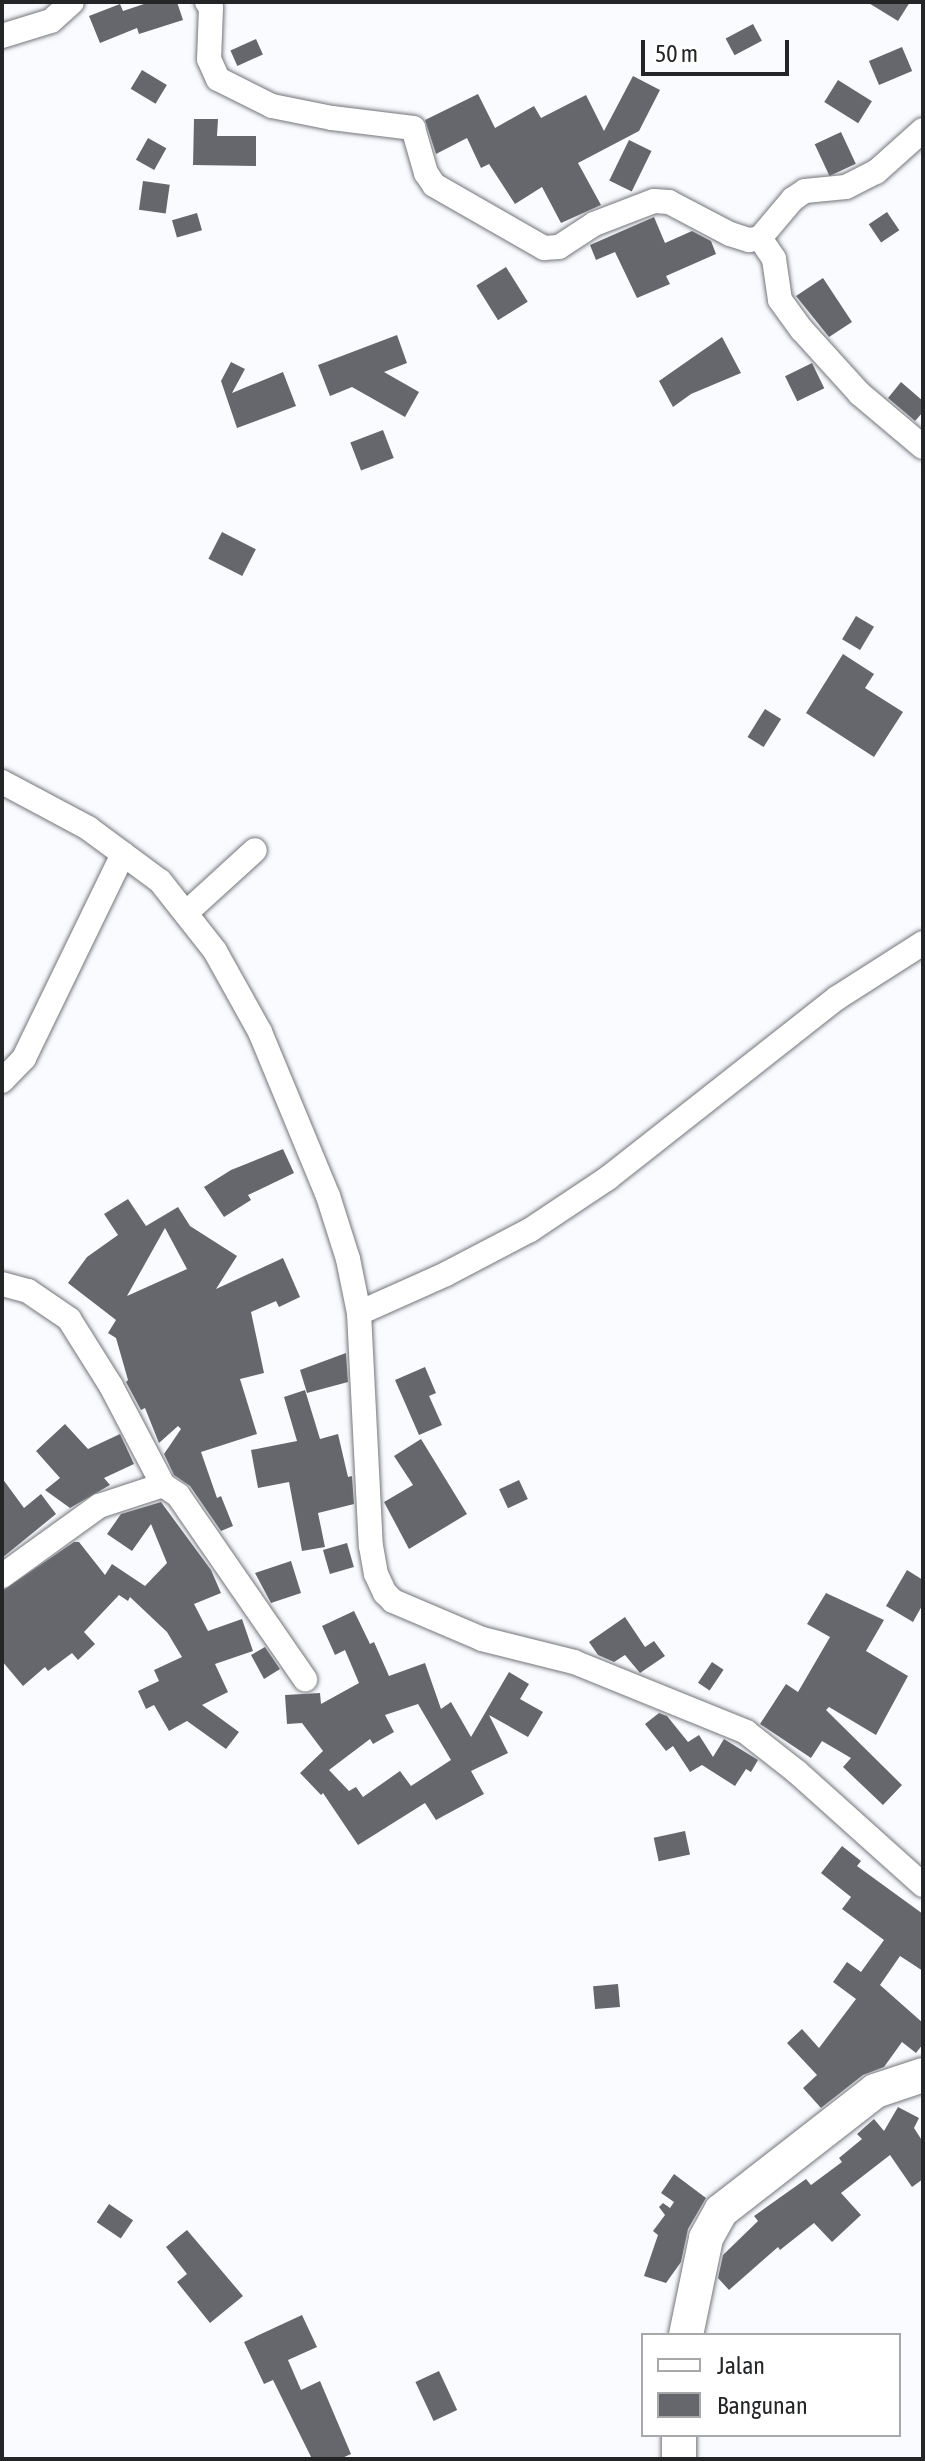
<!DOCTYPE html>
<style>
body{margin:0}
#map{position:relative;width:925px;height:2461px;overflow:hidden;background:#fafbff;font-family:"Asap Condensed",sans-serif}
div>[style]{position:absolute}
.building>*{inset:0;background:#66676c;transform-origin:0 0}
.roads{filter:drop-shadow(0 0 2px #74757a) drop-shadow(0 0 2px #74757a)}
.minor>*{height:24px;margin:-12px;padding:0 12px;transform-origin:12px;border-radius:12px;background:#fff}
.secondary>*{height:34px;margin:-17px;padding:0 17px;transform-origin:17px;border-radius:17px;background:#fff}
span{translate:-50% -50%;white-space:nowrap;text-align:center;line-height:1.15;-webkit-text-stroke:8px #fff;paint-order:stroke}
.frame{position:absolute;inset:0;border:4px solid #242527;pointer-events:none}
.legend{position:absolute;left:641px;top:2333px;width:260px;height:104px;box-sizing:border-box;background:#fff;border:2px solid #a7a8a9;margin:0;padding:10px 14px;list-style:none;font-size:24px;color:#242527}
.legend li{display:flex;align-items:center;gap:16px;height:40px}
.legend b{width:40px;border:2px solid #a7a8a9}
.scale{position:absolute;left:641px;top:40px;width:148px;height:36px;box-sizing:border-box;border:4px solid #242527;border-top:0;padding-left:10px;font-size:24px;line-height:28px;white-space:nowrap;color:#242527;-webkit-text-stroke:6px #fff;paint-order:stroke}
</style>
<div id="map">
<div class="building">
<i style="clip-path:polygon(150px 2px,177px 2px,183px 20px,139px 34px,137px 28px,100px 43px,89px 16px,120px 4px,123px 11px)"></i>
<i style="clip-path:polygon(867px 2px,910px 2px,898px 21px)"></i>
<i style="left:753px;top:24px;width:19px;height:31px;rotate:62deg"></i>
<i style="left:256px;top:39px;width:17px;height:28px;rotate:66deg"></i>
<i style="left:902px;top:47px;width:26px;height:36px;rotate:67deg"></i>
<i style="left:142px;top:70px;width:29px;height:22px;rotate:31deg"></i>
<i style="clip-path:polygon(633px 76px,660px 90px,639px 131px,578px 163px,601px 205px,561px 223px,542px 187px,515px 204px,489px 164px,481px 168px,467px 138px,436px 154px,425px 120px,478px 94px,495px 128px,534px 106px,541px 118px,586px 95px,604px 131px)"></i>
<i style="left:838px;top:80px;width:40px;height:26px;rotate:32deg"></i>
<i style="clip-path:polygon(194px 119px,218px 119px,217px 136px,256px 136px,256px 166px,193px 165px)"></i>
<i style="left:841px;top:132px;width:35px;height:29px;rotate:65deg"></i>
<i style="left:148px;top:138px;width:21px;height:25px;rotate:29deg"></i>
<i style="left:629px;top:140px;width:25px;height:45px;rotate:26deg"></i>
<i style="left:143px;top:181px;width:27px;height:29px;rotate:8deg"></i>
<i style="left:887px;top:212px;width:22px;height:22px;rotate:56deg"></i>
<i style="left:197px;top:213px;width:18px;height:26px;rotate:74deg"></i>
<i style="clip-path:polygon(654px 217px,665px 243px,692px 231px,711px 241px,716px 254px,666px 276px,670px 284px,637px 298px,615px 252px,596px 260px,590px 245px)"></i>
<i style="left:506px;top:267px;width:41px;height:35px;rotate:58deg"></i>
<i style="clip-path:polygon(823px 278px,852px 322px,829px 337px,796px 296px)"></i>
<i style="clip-path:polygon(397px 335px,407px 363px,384px 372px,419px 392px,405px 417px,352px 387px,330px 396px,318px 365px)"></i>
<i style="clip-path:polygon(722px 337px,741px 373px,691px 394px,673px 407px,659px 381px)"></i>
<i style="clip-path:polygon(231px 362px,245px 369px,232px 393px,283px 372px,296px 406px,237px 428px,221px 381px)"></i>
<i style="left:812px;top:363px;width:28px;height:30px;rotate:64deg"></i>
<i style="clip-path:polygon(901px 382px,923px 401px,923px 412px,915px 421px,888px 398px)"></i>
<i style="left:383px;top:430px;width:30px;height:35px;rotate:69deg"></i>
<i style="left:222px;top:532px;width:38px;height:30px;rotate:27deg"></i>
<i style="left:856px;top:616px;width:21px;height:27px;rotate:31deg"></i>
<i style="clip-path:polygon(843px 654px,874px 674px,865px 688px,903px 712px,874px 757px,806px 713px)"></i>
<i style="left:765px;top:709px;width:19px;height:33px;rotate:32deg"></i>
<i style="clip-path:polygon(283px 1149px,294px 1173px,248px 1195px,251px 1200px,224px 1217px,204px 1187px,231px 1170px)"></i>
<i style="clip-path:polygon(evenodd,128px 1199px,146px 1226px,178px 1207px,190px 1226px,237px 1256px,216px 1289px,283px 1258px,300px 1297px,279px 1307px,276px 1301px,251px 1312px,264px 1373px,240px 1379px,257px 1434px,201px 1452px,217px 1498px,221px 1496px,233px 1526px,221px 1531px,190px 1486px,174px 1475px,164px 1454px,181px 1429px,178px 1426px,159px 1443px,145px 1408px,141px 1410px,126px 1382px,128px 1380px,116px 1338px,108px 1333px,116px 1320px,68px 1283px,87px 1257px,118px 1235px,104px 1214px,128px 1199px,165px 1228px,187px 1269px,127px 1296px,165px 1228px)"></i>
<i style="clip-path:polygon(346px 1353px,348px 1382px,307px 1393px,300px 1370px)"></i>
<i style="clip-path:polygon(425px 1367px,436px 1393px,429px 1396px,442px 1425px,419px 1435px,395px 1380px)"></i>
<i style="clip-path:polygon(305px 1390px,320px 1439px,338px 1434px,348px 1477px,352px 1476px,354px 1504px,318px 1513px,325px 1547px,302px 1551px,289px 1482px,258px 1488px,251px 1450px,297px 1441px,284px 1397px)"></i>
<i style="clip-path:polygon(65px 1424px,88px 1449px,120px 1434px,134px 1464px,104px 1478px,110px 1485px,70px 1508px,45px 1490px,60px 1478px,36px 1451px)"></i>
<i style="clip-path:polygon(421px 1439px,467px 1514px,409px 1549px,384px 1502px,413px 1485px,394px 1456px)"></i>
<i style="clip-path:polygon(2px 1478px,24px 1508px,41px 1494px,56px 1514px,2px 1558px)"></i>
<i style="left:519px;top:1480px;width:21px;height:22px;rotate:65deg"></i>
<i style="clip-path:polygon(161px 1502px,211px 1570px,221px 1593px,194px 1604px,208px 1631px,242px 1619px,253px 1651px,215px 1664px,228px 1692px,202px 1705px,239px 1732px,226px 1749px,187px 1721px,169px 1731px,154px 1705px,146px 1709px,138px 1691px,159px 1681px,154px 1670px,182px 1657px,167px 1632px,130px 1597px,128px 1601px,119px 1595px,84px 1632px,95px 1644px,78px 1660px,72px 1653px,48px 1671px,45px 1667px,23px 1686px,2px 1661px,2px 1591px,74px 1542px,79px 1542px,105px 1575px,112px 1564px,145px 1586px,167px 1563px,151px 1524px,132px 1551px,107px 1534px,121px 1514px)"></i>
<i style="left:347px;top:1543px;width:25px;height:25px;rotate:74deg"></i>
<i style="clip-path:polygon(291px 1561px,301px 1593px,271px 1603px,255px 1573px)"></i>
<i style="clip-path:polygon(907px 1570px,923px 1580px,923px 1604px,913px 1622px,886px 1606px)"></i>
<i style="clip-path:polygon(826px 1593px,884px 1620px,866px 1651px,908px 1676px,876px 1735px,829px 1707px,826px 1710px,902px 1785px,883px 1805px,843px 1767px,851px 1758px,822px 1741px,811px 1758px,760px 1724px,786px 1684px,798px 1692px,830px 1637px,807px 1624px)"></i>
<i style="clip-path:polygon(evenodd,354px 1611px,370px 1644px,374px 1642px,389px 1676px,425px 1663px,441px 1709px,451px 1702px,471px 1737px,509px 1672px,529px 1684px,520px 1699px,543px 1712px,528px 1737px,489px 1715px,508px 1753px,471px 1771px,484px 1794px,436px 1820px,425px 1803px,358px 1845px,323px 1793px,321px 1795px,300px 1773px,323px 1751px,302px 1723px,287px 1724px,285px 1695px,320px 1693px,321px 1704px,359px 1683px,345px 1650px,335px 1655px,322px 1626px,354px 1611px,418px 1704px,451px 1760px,411px 1786px,400px 1771px,363px 1797px,356px 1787px,349px 1791px,329px 1770px,370px 1739px,373px 1744px,394px 1732px,385px 1715px,418px 1704px)"></i>
<i style="clip-path:polygon(625px 1617px,645px 1647px,654px 1641px,665px 1656px,640px 1673px,625px 1655px,614px 1662px,598px 1655px,589px 1642px)"></i>
<i style="clip-path:polygon(265px 1647px,280px 1669px,264px 1679px,251px 1655px)"></i>
<i style="left:712px;top:1662px;width:14px;height:25px;rotate:34deg"></i>
<i style="clip-path:polygon(659px 1713px,667px 1716px,688px 1742px,699px 1735px,713px 1757px,724px 1739px,758px 1760px,751px 1772px,746px 1769px,735px 1786px,702px 1765px,690px 1772px,673px 1746px,666px 1751px,645px 1724px)"></i>
<i style="left:685px;top:1831px;width:24px;height:32px;rotate:78deg"></i>
<i style="clip-path:polygon(842px 1846px,861px 1861px,857px 1866px,923px 1914px,923px 1971px,900px 1956px,880px 1985px,923px 2023px,923px 2044px,916px 2053px,902px 2042px,884px 2067px,863px 2075px,821px 2108px,803px 2088px,817px 2075px,787px 2043px,802px 2029px,819px 2048px,856px 1999px,833px 1982px,847px 1962px,861px 1972px,884px 1940px,842px 1909px,851px 1897px,821px 1873px)"></i>
<i style="left:618px;top:1984px;width:23px;height:25px;rotate:85deg"></i>
<i style="clip-path:polygon(898px 2107px,919px 2118px,914px 2128px,923px 2142px,923px 2179px,912px 2187px,890px 2155px,841px 2193px,861px 2215px,832px 2242px,814px 2223px,780px 2250px,778px 2247px,729px 2290px,718px 2278px,723px 2255px,758px 2221px,754px 2216px,806px 2179px,811px 2185px,842px 2162px,839px 2158px,862px 2139px,857px 2134px,874px 2119px,884px 2131px)"></i>
<i style="clip-path:polygon(674px 2174px,706px 2198px,688px 2229px,681px 2262px,666px 2283px,644px 2276px,658px 2235px,653px 2231px,665px 2215px,659px 2207px,663px 2203px,670px 2208px,674px 2202px,661px 2193px)"></i>
<i style="left:109px;top:2204px;width:29px;height:22px;rotate:34deg"></i>
<i style="clip-path:polygon(187px 2230px,243px 2296px,210px 2323px,177px 2282px,187px 2274px,166px 2247px)"></i>
<i style="clip-path:polygon(302px 2315px,317px 2347px,288px 2360px,301px 2390px,320px 2381px,351px 2454px,340px 2459px,312px 2459px,273px 2380px,264px 2384px,244px 2342px)"></i>
<i style="left:439px;top:2371px;width:43px;height:26px;rotate:65deg"></i>
</div>
<div class="roads">
<div class="minor">
<i style="left:207px;top:2px;width:7px;rotate:56deg"></i>
<i style="left:211px;top:8px;width:51px;rotate:92.2deg"></i>
<i style="left:209px;top:59px;width:22px;rotate:66deg"></i>
<i style="left:218px;top:79px;width:60px;rotate:26.6deg"></i>
<i style="left:272px;top:106px;width:61px;rotate:11.3deg"></i>
<i style="left:332px;top:118px;width:82px;rotate:7deg"></i>
<i style="left:413px;top:128px;width:47px;rotate:73.9deg"></i>
<i style="left:426px;top:173px;width:14px;rotate:56deg"></i>
<i style="left:434px;top:185px;width:127px;rotate:29.8deg"></i>
<i style="left:544px;top:248px;width:15px;rotate:-4deg"></i>
<i style="left:559px;top:247px;width:42px;rotate:-33.3deg"></i>
<i style="left:594px;top:224px;width:64px;rotate:-21deg"></i>
<i style="left:654px;top:201px;width:15px;rotate:4deg"></i>
<i style="left:669px;top:202px;width:69px;rotate:27.7deg"></i>
<i style="left:730px;top:234px;width:20px;rotate:18deg"></i>
<i style="left:749px;top:240px;width:11px;rotate:-10deg"></i>
<i style="left:760px;top:238px;width:25px;rotate:56deg"></i>
<i style="left:774px;top:259px;width:41px;rotate:81.7deg"></i>
<i style="left:780px;top:300px;width:37px;rotate:54deg"></i>
<i style="left:802px;top:330px;width:86px;rotate:47.8deg"></i>
<i style="left:860px;top:394px;width:82px;rotate:40.1deg"></i>
<i style="left:2px;top:36px;width:51px;rotate:-17deg"></i>
<i style="left:51px;top:21px;width:28px;rotate:-42deg"></i>
<i style="left:760px;top:238px;width:51px;rotate:-49.8deg"></i>
<i style="left:793px;top:199px;width:14px;rotate:-34deg"></i>
<i style="left:805px;top:191px;width:41px;rotate:-5.6deg"></i>
<i style="left:846px;top:187px;width:34px;rotate:-27deg"></i>
<i style="left:876px;top:172px;width:63px;rotate:-41.8deg"></i>
<i style="left:2px;top:782px;width:98px;rotate:28.1deg"></i>
<i style="left:88px;top:828px;width:89px;rotate:36.4deg"></i>
<i style="left:160px;top:881px;width:89px;rotate:51.8deg"></i>
<i style="left:215px;top:951px;width:93px;rotate:60.9deg"></i>
<i style="left:260px;top:1032px;width:178px;rotate:67.5deg"></i>
<i style="left:328px;top:1196px;width:66px;rotate:72.4deg"></i>
<i style="left:348px;top:1259px;width:55px;rotate:78.5deg"></i>
<i style="left:359px;top:1313px;width:233px;rotate:87.1deg"></i>
<i style="left:371px;top:1546px;width:28px;rotate:80deg"></i>
<i style="left:376px;top:1574px;width:21px;rotate:65deg"></i>
<i style="left:385px;top:1593px;width:11px;rotate:45deg"></i>
<i style="left:393px;top:1601px;width:97px;rotate:23.1deg"></i>
<i style="left:482px;top:1639px;width:95px;rotate:14deg"></i>
<i style="left:574px;top:1662px;width:186px;rotate:22.1deg"></i>
<i style="left:746px;top:1732px;width:65px;rotate:38.1deg"></i>
<i style="left:797px;top:1772px;width:169px;rotate:41.9deg"></i>
<i style="left:186px;top:913px;width:93px;rotate:-42.4deg"></i>
<i style="left:2px;top:1081px;width:32px;rotate:-46deg"></i>
<i style="left:24px;top:1058px;width:227px;rotate:-64.1deg"></i>
<i style="left:2px;top:1284px;width:27px;rotate:15deg"></i>
<i style="left:28px;top:1291px;width:50px;rotate:34.3deg"></i>
<i style="left:69px;top:1319px;width:79px;rotate:57.9deg"></i>
<i style="left:111px;top:1386px;width:112px;rotate:62.3deg"></i>
<i style="left:163px;top:1485px;width:67px;rotate:161.8deg"></i>
<i style="left:99px;top:1506px;width:120px;rotate:144.2deg"></i>
<i style="left:359px;top:1313px;width:95px;rotate:-24.1deg"></i>
<i style="left:446px;top:1274px;width:95px;rotate:-27.6deg"></i>
<i style="left:530px;top:1230px;width:94px;rotate:-33.7deg"></i>
<i style="left:608px;top:1178px;width:291px;rotate:-38.2deg"></i>
<i style="left:837px;top:998px;width:102px;rotate:-32.6deg"></i>
<i style="left:163px;top:1485px;width:18px;rotate:34deg"></i>
<i style="left:178px;top:1495px;width:224px;rotate:55.4deg"></i>
</div>
<div class="secondary">
<i style="left:686px;top:2335px;width:99px;rotate:-78.3deg"></i>
<i style="left:706px;top:2238px;width:31px;rotate:-61deg"></i>
<i style="left:721px;top:2211px;width:195px;rotate:-37.9deg"></i>
<i style="left:875px;top:2091px;width:51px;rotate:-18.4deg"></i>
<i style="left:679px;top:2435px;width:24px;rotate:90deg"></i>
</div>
</div>
<div class="frame"></div>
<ul class="legend">
<li><b style="height:10px;background:#fff"></b>Jalan</li>
<li><b style="height:22px;background:#66676c"></b>Bangunan</li>
</ul>
<div class="scale">50 m</div>
</div>
